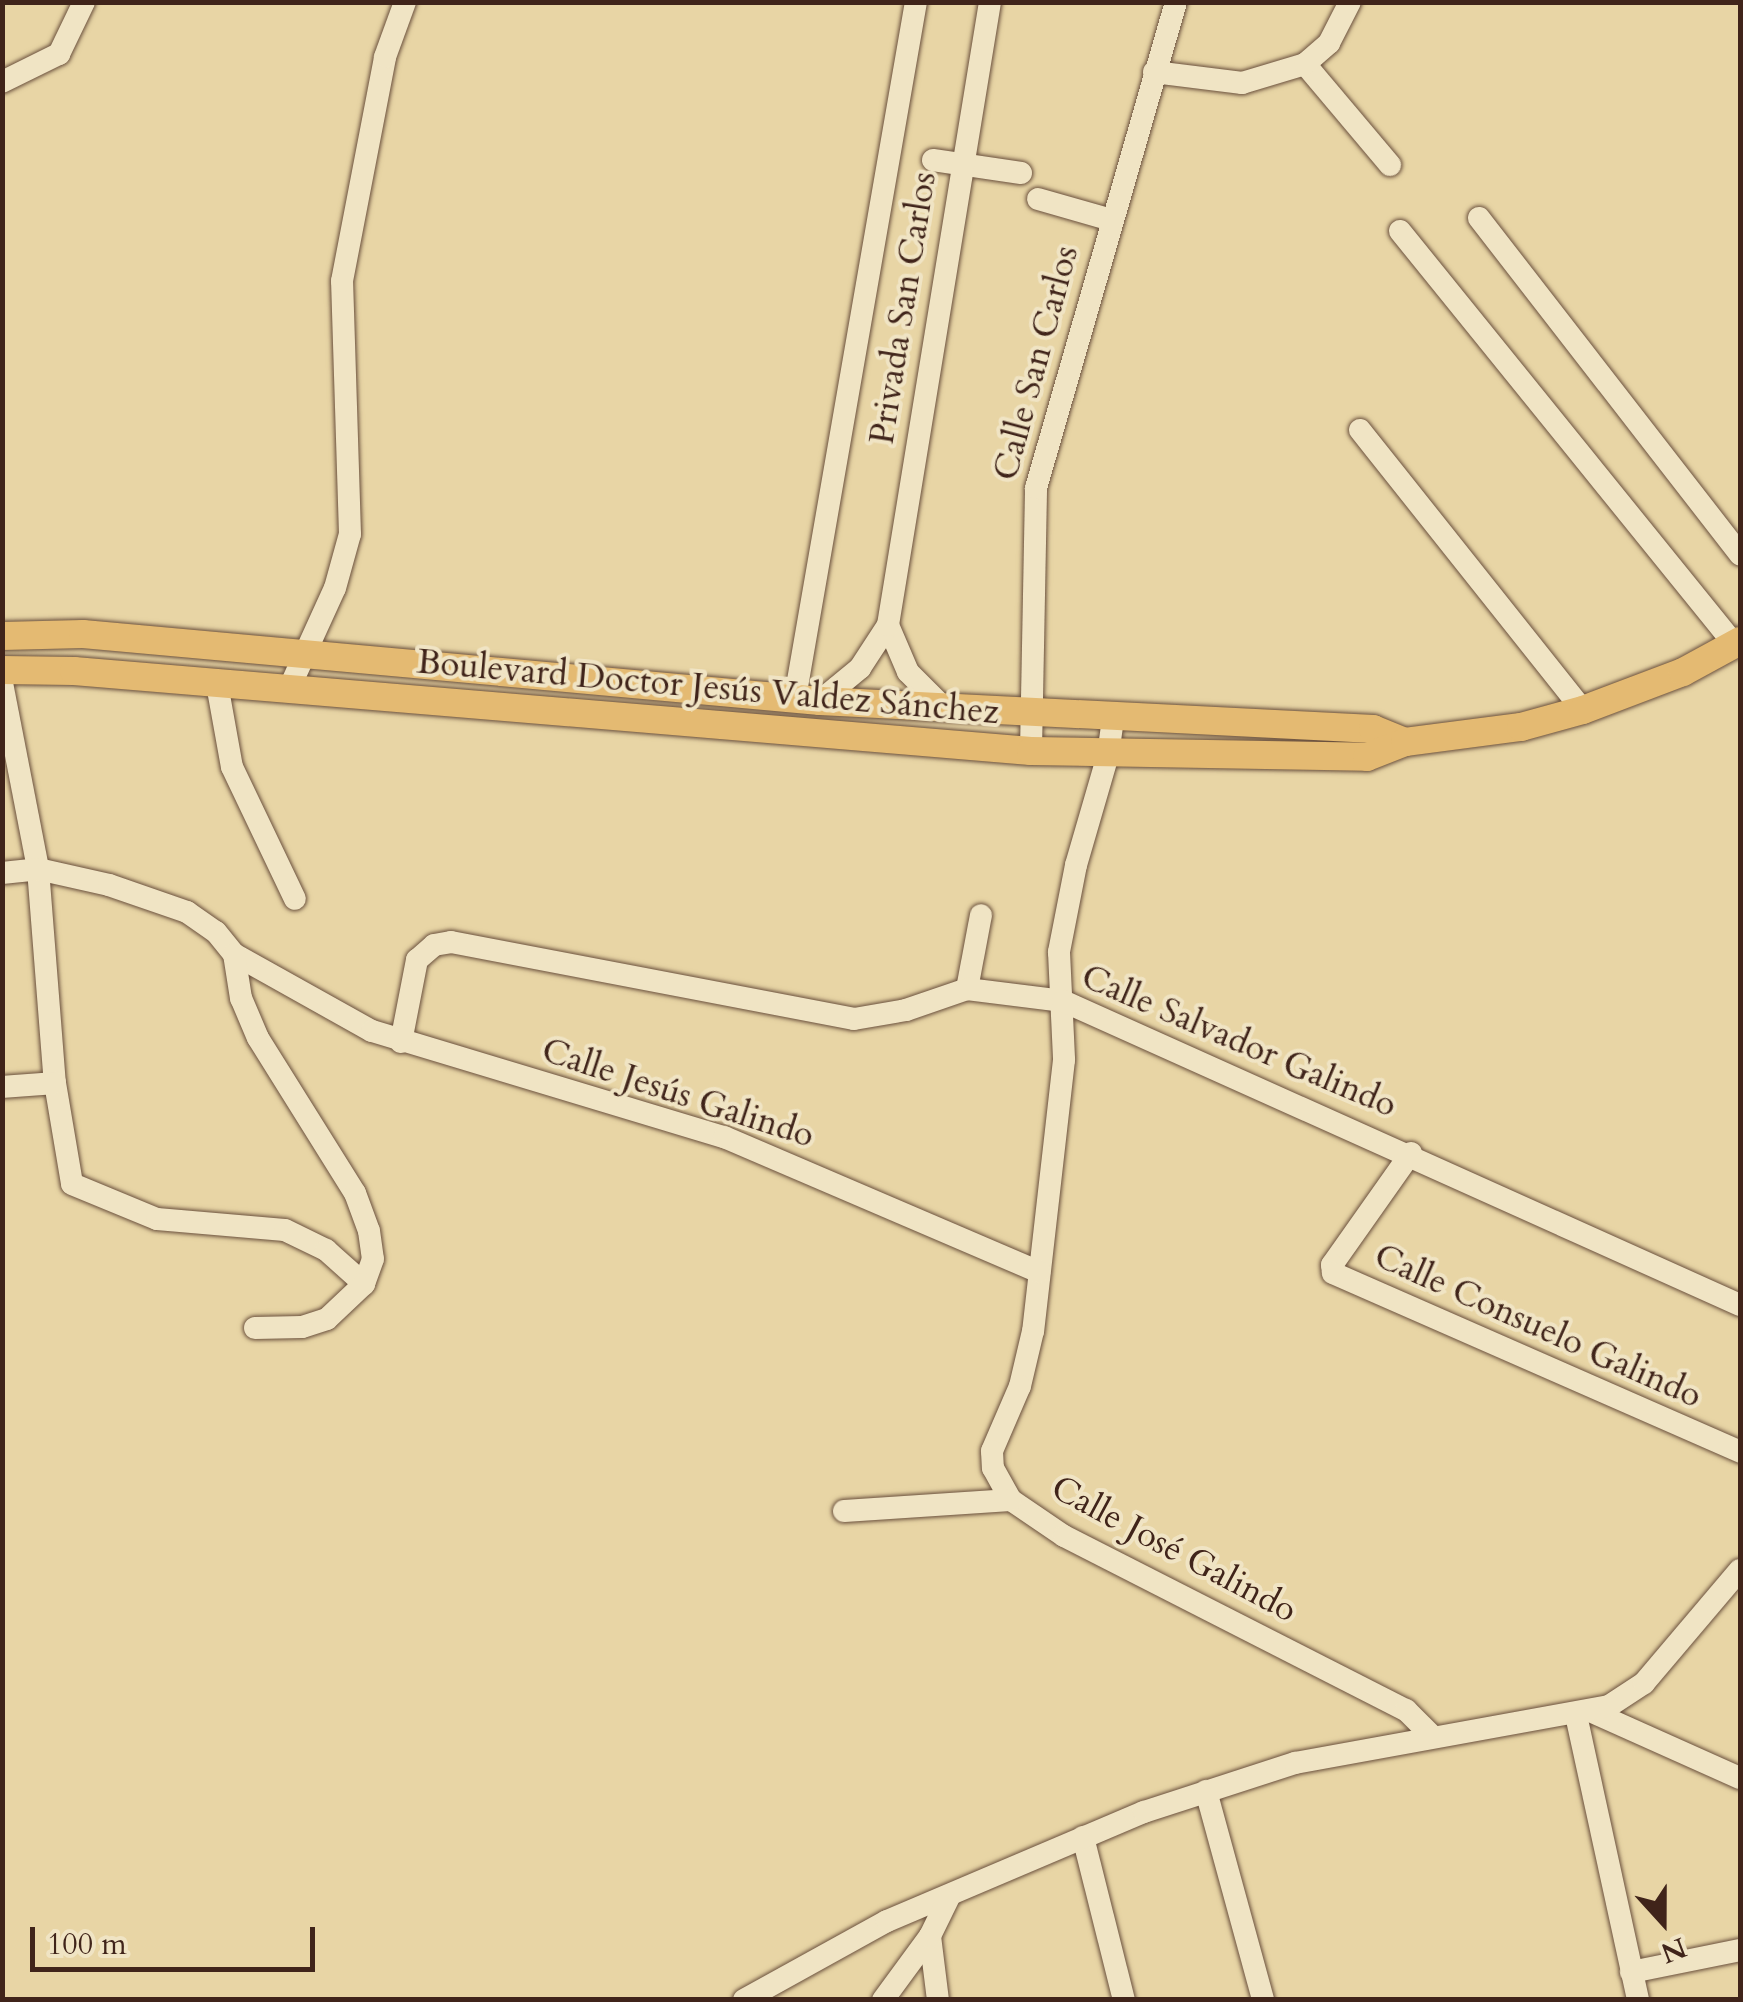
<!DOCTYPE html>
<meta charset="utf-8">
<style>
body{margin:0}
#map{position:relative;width:1743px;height:2002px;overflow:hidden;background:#e8d5a5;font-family:Cardo,serif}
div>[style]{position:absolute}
.roads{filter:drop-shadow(0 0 2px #6a503d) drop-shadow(0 0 2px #6a503d)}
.minor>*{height:22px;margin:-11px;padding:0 11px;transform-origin:11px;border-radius:11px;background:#f0e4c4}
.major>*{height:28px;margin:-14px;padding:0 14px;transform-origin:14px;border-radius:14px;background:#e4ba72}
span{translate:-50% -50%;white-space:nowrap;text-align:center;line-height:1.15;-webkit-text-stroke:8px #f0e4c4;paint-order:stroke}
.street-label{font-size:35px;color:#40241a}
.frame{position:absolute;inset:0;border:5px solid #40241a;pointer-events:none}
.north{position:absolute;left:1613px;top:1872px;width:100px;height:100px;-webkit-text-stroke:8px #f0e4c4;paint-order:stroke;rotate:159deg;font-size:28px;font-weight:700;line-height:40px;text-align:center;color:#40241a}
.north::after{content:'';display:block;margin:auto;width:35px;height:45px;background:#40241a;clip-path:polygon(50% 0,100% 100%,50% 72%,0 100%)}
.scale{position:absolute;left:30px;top:1927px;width:285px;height:45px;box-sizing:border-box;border:5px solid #40241a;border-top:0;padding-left:12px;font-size:30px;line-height:35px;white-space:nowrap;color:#40241a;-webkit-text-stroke:8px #f0e4c4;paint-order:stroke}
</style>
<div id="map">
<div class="roads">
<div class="minor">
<i style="left:1305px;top:64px;width:132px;rotate:49.9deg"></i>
<i style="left:1154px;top:72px;width:89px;rotate:7.1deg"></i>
<i style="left:1242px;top:83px;width:66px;rotate:-16.8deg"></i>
<i style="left:1305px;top:64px;width:32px;rotate:-41deg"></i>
<i style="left:1329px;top:43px;width:46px;rotate:-62.9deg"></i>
<i style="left:2px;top:82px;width:64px;rotate:-26.2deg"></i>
<i style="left:59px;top:54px;width:58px;rotate:-64.3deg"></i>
<i style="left:933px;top:160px;width:89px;rotate:8.4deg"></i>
<i style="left:1038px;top:199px;width:76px;rotate:16deg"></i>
<i style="left:1479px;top:218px;width:426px;rotate:52.2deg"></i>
<i style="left:1400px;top:231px;width:533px;rotate:51.02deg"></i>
<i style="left:1360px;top:430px;width:358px;rotate:51.5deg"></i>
<i style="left:888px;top:625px;width:51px;rotate:66.9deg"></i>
<i style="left:908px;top:672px;width:51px;rotate:45deg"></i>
<i style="left:2px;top:683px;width:189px;rotate:79deg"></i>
<i style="left:38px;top:869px;width:215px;rotate:85.5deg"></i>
<i style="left:55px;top:1083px;width:102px;rotate:80.4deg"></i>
<i style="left:72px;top:1184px;width:92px;rotate:22.4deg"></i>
<i style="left:157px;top:1219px;width:128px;rotate:4.9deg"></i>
<i style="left:285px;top:1230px;width:46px;rotate:26deg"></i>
<i style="left:326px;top:1250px;width:51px;rotate:41.8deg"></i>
<i style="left:217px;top:684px;width:84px;rotate:79.8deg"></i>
<i style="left:232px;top:767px;width:146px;rotate:64.5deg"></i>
<i style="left:288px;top:691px;width:113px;rotate:-65.5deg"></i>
<i style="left:335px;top:588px;width:56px;rotate:-74.5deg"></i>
<i style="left:350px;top:534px;width:253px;rotate:-91.8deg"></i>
<i style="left:342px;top:281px;width:228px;rotate:-79.1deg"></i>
<i style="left:385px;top:57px;width:59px;rotate:-70deg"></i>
<i style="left:795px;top:698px;width:706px;rotate:-80.14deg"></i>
<i style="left:820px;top:701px;width:52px;rotate:-39.5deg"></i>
<i style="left:860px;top:668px;width:51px;rotate:-56.9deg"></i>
<i style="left:888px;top:625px;width:631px;rotate:-80.7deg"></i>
<i style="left:1113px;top:719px;width:36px;rotate:98deg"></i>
<i style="left:1108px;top:755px;width:115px;rotate:106.2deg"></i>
<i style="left:1076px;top:865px;width:89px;rotate:101.1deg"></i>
<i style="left:1059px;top:952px;width:108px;rotate:87.3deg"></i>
<i style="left:1064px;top:1060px;width:273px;rotate:96.5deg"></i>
<i style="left:1033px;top:1331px;width:57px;rotate:103.3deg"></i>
<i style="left:1020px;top:1386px;width:71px;rotate:113.3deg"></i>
<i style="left:992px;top:1451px;width:17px;rotate:87deg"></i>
<i style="left:993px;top:1468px;width:37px;rotate:61deg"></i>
<i style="left:1011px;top:1500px;width:64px;rotate:34.2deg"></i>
<i style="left:1064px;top:1536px;width:384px;rotate:27deg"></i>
<i style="left:1406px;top:1710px;width:38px;rotate:45deg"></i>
<i style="left:1031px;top:751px;width:263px;rotate:-88.9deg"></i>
<i style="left:1036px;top:488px;width:506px;rotate:-73.93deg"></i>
<i style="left:2px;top:873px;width:36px;rotate:-6deg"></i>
<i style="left:38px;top:869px;width:73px;rotate:12.7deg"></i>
<i style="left:109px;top:885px;width:83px;rotate:19.1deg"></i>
<i style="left:187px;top:912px;width:35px;rotate:35deg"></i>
<i style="left:216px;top:932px;width:28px;rotate:51deg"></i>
<i style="left:234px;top:954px;width:158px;rotate:29.2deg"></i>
<i style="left:372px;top:1031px;width:368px;rotate:16.8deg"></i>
<i style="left:724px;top:1137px;width:343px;rotate:23.2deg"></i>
<i style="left:234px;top:954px;width:45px;rotate:81deg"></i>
<i style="left:241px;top:998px;width:43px;rotate:67deg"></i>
<i style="left:258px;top:1038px;width:183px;rotate:58deg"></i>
<i style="left:355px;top:1193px;width:40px;rotate:69.8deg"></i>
<i style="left:369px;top:1231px;width:28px;rotate:82deg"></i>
<i style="left:373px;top:1259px;width:27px;rotate:110deg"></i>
<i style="left:364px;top:1284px;width:51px;rotate:136.6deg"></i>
<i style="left:327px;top:1319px;width:26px;rotate:162deg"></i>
<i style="left:302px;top:1327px;width:47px;rotate:178.8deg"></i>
<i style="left:967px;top:989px;width:75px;rotate:-79.3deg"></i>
<i style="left:401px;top:1042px;width:84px;rotate:-79deg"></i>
<i style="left:417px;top:960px;width:23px;rotate:-41deg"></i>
<i style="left:434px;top:945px;width:17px;rotate:-10deg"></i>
<i style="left:451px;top:942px;width:410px;rotate:10.8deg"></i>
<i style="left:854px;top:1019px;width:53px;rotate:-9.8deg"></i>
<i style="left:906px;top:1010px;width:65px;rotate:-19deg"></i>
<i style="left:967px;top:989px;width:97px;rotate:7.1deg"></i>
<i style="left:1063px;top:1001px;width:742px;rotate:24.18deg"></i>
<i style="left:2px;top:1087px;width:53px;rotate:-4.3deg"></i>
<i style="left:1411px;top:1153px;width:137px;rotate:125.2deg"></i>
<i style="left:1332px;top:1265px;width:8px;rotate:83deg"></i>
<i style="left:1333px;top:1273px;width:445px;rotate:23.7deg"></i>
<i style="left:844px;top:1511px;width:167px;rotate:-3.8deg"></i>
<i style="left:1590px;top:1711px;width:164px;rotate:24.1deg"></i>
<i style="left:1576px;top:1715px;width:292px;rotate:77.7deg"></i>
<i style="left:1206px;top:1791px;width:217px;rotate:74.7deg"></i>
<i style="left:1083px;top:1837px;width:168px;rotate:75.9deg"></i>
<i style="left:930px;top:1936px;width:64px;rotate:82.9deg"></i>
<i style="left:1631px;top:1972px;width:111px;rotate:-11.4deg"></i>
<i style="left:744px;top:2000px;width:163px;rotate:-28.9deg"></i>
<i style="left:887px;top:1921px;width:279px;rotate:-23deg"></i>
<i style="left:1144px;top:1812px;width:159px;rotate:-18deg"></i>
<i style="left:1295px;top:1763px;width:319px;rotate:-10.3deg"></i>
<i style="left:1609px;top:1706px;width:42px;rotate:-33.3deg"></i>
<i style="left:1644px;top:1683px;width:148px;rotate:-49.7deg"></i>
<i style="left:883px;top:2000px;width:79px;rotate:-53.7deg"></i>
<i style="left:930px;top:1936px;width:43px;rotate:-64deg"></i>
</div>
<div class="major">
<i style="left:2px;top:636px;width:81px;rotate:-1.4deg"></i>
<i style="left:83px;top:634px;width:740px;rotate:5.19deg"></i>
<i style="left:820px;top:701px;width:554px;rotate:2.9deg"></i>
<i style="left:1373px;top:729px;width:35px;rotate:22deg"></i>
<i style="left:2px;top:670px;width:72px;rotate:0.8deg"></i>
<i style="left:74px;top:671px;width:960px;rotate:4.78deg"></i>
<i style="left:1031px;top:751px;width:336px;rotate:1deg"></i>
<i style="left:1367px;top:757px;width:41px;rotate:-21.5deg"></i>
<i style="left:1405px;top:742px;width:117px;rotate:-7.4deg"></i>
<i style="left:1521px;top:727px;width:64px;rotate:-15.3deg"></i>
<i style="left:1583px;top:710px;width:107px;rotate:-20.8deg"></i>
<i style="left:1683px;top:672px;width:65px;rotate:-28.5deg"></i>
</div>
</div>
<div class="street-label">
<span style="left:903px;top:308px;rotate:-81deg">Privada San Carlos</span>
<span style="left:1036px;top:363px;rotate:-75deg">Calle San Carlos</span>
<span style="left:708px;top:687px;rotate:5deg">Boulevard Doctor Jesús Valdez Sánchez</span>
<span style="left:1239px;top:1041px;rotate:23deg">Calle Salvador Galindo</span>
<span style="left:678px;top:1093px;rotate:18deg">Calle Jesús Galindo</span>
<span style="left:1538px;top:1326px;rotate:24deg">Calle Consuelo Galindo</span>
<span style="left:1174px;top:1549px;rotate:28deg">Calle José Galindo</span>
</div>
<div class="frame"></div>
<div class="north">N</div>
<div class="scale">100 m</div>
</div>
